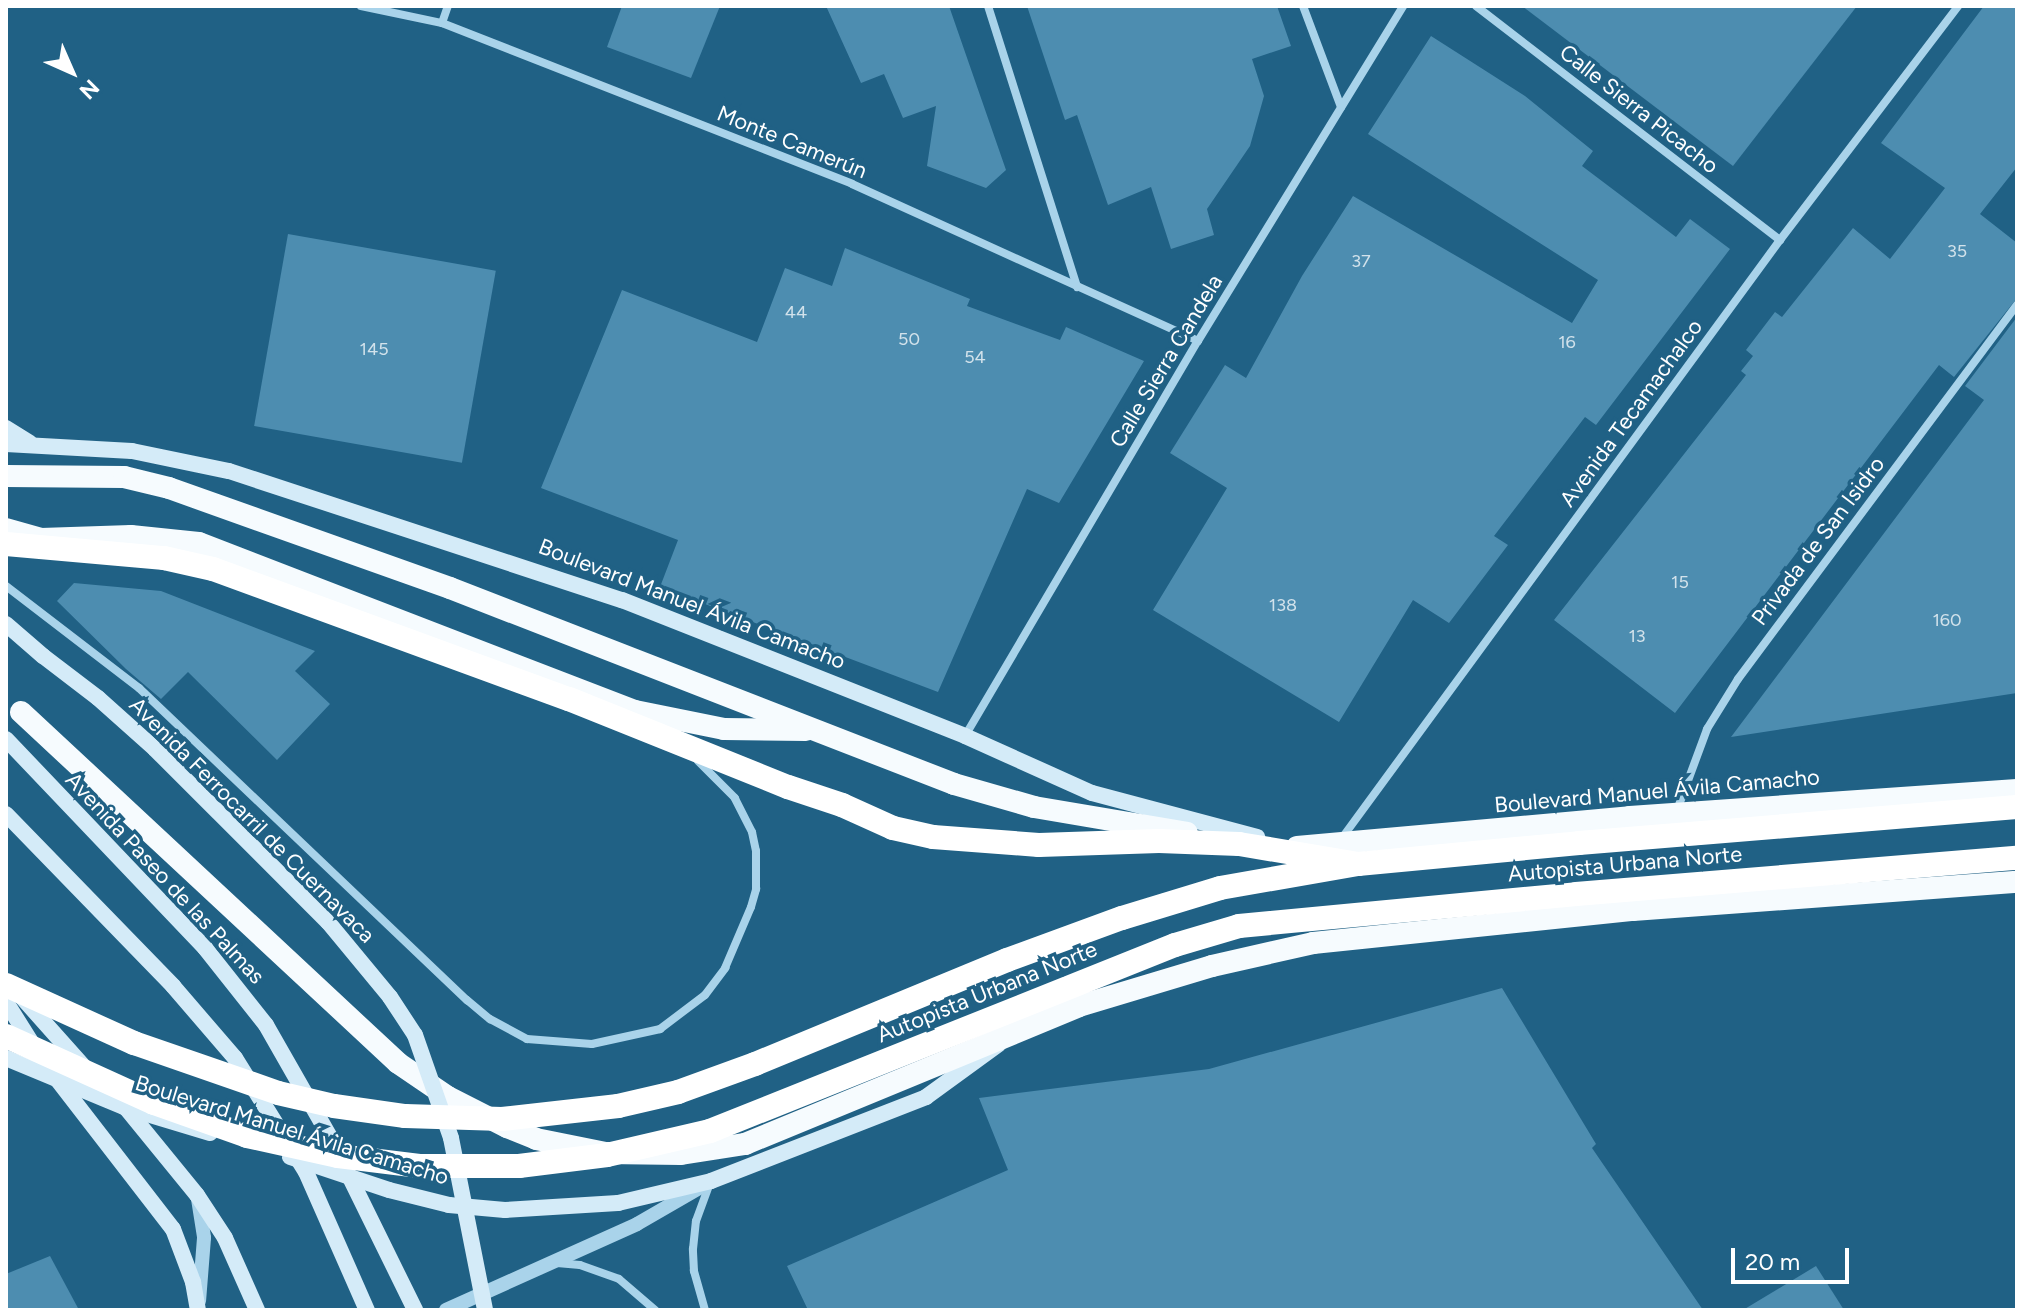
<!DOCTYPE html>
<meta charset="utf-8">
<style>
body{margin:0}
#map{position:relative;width:2023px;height:1316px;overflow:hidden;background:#206185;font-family:Figtree,sans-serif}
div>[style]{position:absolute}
.building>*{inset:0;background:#4d8db0;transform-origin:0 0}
.minor>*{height:8px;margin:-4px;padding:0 4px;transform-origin:4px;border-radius:4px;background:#a9d3ea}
.tertiary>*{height:14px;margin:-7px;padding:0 7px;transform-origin:7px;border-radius:7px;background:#a9d3ea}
.secondary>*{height:16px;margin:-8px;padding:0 8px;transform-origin:8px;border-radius:8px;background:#d4ebf8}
.trunk>*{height:22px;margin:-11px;padding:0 11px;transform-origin:11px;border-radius:11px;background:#f6fbfe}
.motorway>*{height:24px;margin:-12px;padding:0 12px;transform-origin:12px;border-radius:12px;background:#fff}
.secondary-bridge>*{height:16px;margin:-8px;padding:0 8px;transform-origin:8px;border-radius:8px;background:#d4ebf8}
.motorway-bridge>*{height:24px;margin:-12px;padding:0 12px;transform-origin:12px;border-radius:12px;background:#fff}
span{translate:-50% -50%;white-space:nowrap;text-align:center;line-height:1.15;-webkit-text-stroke:7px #206185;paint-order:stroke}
.number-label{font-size:18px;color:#d2e2eb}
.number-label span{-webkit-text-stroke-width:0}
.street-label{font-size:22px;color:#fff}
.frame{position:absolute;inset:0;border:8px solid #fff;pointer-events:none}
.north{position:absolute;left:32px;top:32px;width:80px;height:80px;-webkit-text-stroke:6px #206185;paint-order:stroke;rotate:135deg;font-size:22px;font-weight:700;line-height:32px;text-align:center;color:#fff}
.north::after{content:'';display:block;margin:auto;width:28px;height:36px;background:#fff;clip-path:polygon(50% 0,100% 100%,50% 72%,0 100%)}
.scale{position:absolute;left:1731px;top:1248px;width:118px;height:36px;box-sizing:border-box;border:4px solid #fff;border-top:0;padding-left:10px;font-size:24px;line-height:28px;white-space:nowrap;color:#fff;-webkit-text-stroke:6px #206185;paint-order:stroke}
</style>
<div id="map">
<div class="building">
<i style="clip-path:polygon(622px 6px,720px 6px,691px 78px,607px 47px)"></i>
<i style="clip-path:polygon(826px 6px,949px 6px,1006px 170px,986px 188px,927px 166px,936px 106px,903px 118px,884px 74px,861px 83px)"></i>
<i style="clip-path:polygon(1027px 6px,1277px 6px,1291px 46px,1252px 59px,1264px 96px,1250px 146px,1207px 209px,1214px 235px,1171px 249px,1151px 187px,1108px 205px,1077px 115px,1065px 120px)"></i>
<i style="clip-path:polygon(1522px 6px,1857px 6px,1733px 166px)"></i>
<i style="clip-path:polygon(1984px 6px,2017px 6px,2017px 167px,1980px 214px,2017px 243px,2017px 298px,1954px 377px,1939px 365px,1675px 713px,1554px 620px,1746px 375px,1741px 371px,1753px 356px,1746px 350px,1775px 312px,1782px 317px,1853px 228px,1890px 259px,1945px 188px,1881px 143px)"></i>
<i style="clip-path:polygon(1431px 36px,1525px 96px,1593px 151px,1582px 166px,1676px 237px,1690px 219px,1730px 249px,1596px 425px,1585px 417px,1494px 536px,1508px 545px,1449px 623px,1413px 600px,1339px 722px,1153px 610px,1227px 488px,1170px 453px,1225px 365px,1246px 378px,1302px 276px,1353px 196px,1572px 323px,1598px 280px,1368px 134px)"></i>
<i style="left:288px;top:234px;width:211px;height:195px;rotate:10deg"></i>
<i style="clip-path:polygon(845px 248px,970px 299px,967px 306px,1060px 340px,1066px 327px,1144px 361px,1059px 503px,1027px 489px,938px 692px,660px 587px,678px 540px,541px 488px,622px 290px,757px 342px,785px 268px,832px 286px)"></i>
<i style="clip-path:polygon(2017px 317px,2017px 693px,1731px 737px,1984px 400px,1965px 386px)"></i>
<i style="clip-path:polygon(74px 583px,161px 591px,315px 651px,295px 671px,330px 704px,277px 760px,188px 672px,161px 699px,126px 669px,57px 601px)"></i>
<i style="clip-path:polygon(1502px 988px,1596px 1144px,1592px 1148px,1703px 1310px,808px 1310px,787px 1266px,1008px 1170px,979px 1098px,1209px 1069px)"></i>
<i style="clip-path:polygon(50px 1256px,79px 1310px,6px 1310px,6px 1274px)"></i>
<i style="clip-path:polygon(1816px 1266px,1844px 1310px,1743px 1310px)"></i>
</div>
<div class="minor">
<i style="left:361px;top:6px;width:83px;rotate:11.9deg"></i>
<i style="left:442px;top:23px;width:440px;rotate:21.4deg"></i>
<i style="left:852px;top:184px;width:380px;rotate:24.4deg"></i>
<i style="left:988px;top:6px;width:295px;rotate:72.4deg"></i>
<i style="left:1303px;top:6px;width:108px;rotate:69.4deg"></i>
<i style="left:1476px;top:6px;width:384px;rotate:37.6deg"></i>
<i style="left:442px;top:23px;width:18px;rotate:-71deg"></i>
<i style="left:6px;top:586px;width:168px;rotate:37.5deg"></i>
<i style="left:139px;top:688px;width:453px;rotate:43.6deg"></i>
<i style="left:467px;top:1000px;width:30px;rotate:40deg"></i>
<i style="left:490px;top:1019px;width:42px;rotate:28.4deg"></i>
<i style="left:527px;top:1039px;width:65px;rotate:4.4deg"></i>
<i style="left:592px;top:1044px;width:70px;rotate:-12.4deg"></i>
<i style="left:660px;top:1029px;width:56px;rotate:-37.1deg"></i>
<i style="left:705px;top:995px;width:34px;rotate:-53deg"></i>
<i style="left:725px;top:968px;width:66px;rotate:-66.9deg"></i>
<i style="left:751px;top:907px;width:19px;rotate:-74deg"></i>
<i style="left:756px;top:889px;width:38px;rotate:-90deg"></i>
<i style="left:756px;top:851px;width:19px;rotate:-102deg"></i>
<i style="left:752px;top:832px;width:38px;rotate:-117deg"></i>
<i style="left:735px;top:798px;width:52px;rotate:-135deg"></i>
<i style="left:965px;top:736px;width:459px;rotate:-59.5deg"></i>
<i style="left:1198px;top:341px;width:393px;rotate:-58.5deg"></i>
<i style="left:1676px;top:813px;width:90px;rotate:-69.7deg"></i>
<i style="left:1707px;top:729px;width:59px;rotate:-58.2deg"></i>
<i style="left:1738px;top:679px;width:467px;rotate:-53.3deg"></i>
<i style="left:1342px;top:838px;width:741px;rotate:-53.78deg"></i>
<i style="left:1780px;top:240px;width:294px;rotate:-52.7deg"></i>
<i style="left:557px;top:1263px;width:23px;rotate:5deg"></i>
<i style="left:580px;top:1265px;width:41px;rotate:19.7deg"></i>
<i style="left:619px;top:1279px;width:48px;rotate:40.7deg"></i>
<i style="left:705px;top:1310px;width:41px;rotate:-105.8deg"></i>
<i style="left:694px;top:1271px;width:22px;rotate:-93deg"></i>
<i style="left:693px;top:1249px;width:28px;rotate:-84deg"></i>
<i style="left:696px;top:1221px;width:40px;rotate:-69.8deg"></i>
</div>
<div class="tertiary">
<i style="left:198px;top:1199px;width:39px;rotate:81deg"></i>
<i style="left:204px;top:1238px;width:63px;rotate:94.5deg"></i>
<i style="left:446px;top:1310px;width:209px;rotate:-24.2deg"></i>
<i style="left:637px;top:1224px;width:74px;rotate:-30deg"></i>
</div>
<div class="secondary">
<i style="left:6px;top:428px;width:28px;rotate:32deg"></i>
<i style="left:6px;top:444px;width:126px;rotate:3.2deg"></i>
<i style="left:132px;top:451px;width:99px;rotate:11.7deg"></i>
<i style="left:229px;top:471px;width:414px;rotate:18.2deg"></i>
<i style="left:622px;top:600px;width:369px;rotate:21.6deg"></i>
<i style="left:965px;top:736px;width:139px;rotate:24.2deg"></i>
<i style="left:1092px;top:793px;width:171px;rotate:14.9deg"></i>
<i style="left:6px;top:624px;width:49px;rotate:40.9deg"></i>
<i style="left:19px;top:994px;width:98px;rotate:48.3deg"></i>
<i style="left:6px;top:1058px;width:128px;rotate:22.6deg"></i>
<i style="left:124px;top:1107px;width:90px;rotate:16.8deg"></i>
<i style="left:126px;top:1108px;width:112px;rotate:50.8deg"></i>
<i style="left:197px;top:1195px;width:51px;rotate:56.9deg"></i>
<i style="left:225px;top:1238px;width:79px;rotate:66deg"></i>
<i style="left:290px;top:1157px;width:104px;rotate:18.4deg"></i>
<i style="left:389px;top:1190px;width:62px;rotate:14deg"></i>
<i style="left:449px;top:1205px;width:56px;rotate:5.1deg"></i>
<i style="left:505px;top:1210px;width:113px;rotate:-3.5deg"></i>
<i style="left:618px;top:1203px;width:96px;rotate:-13.3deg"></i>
<i style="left:711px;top:1181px;width:231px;rotate:-21.3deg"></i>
<i style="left:926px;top:1097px;width:90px;rotate:-36deg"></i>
</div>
<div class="trunk">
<i style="left:6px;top:476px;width:118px;rotate:0.5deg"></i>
<i style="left:124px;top:477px;width:46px;rotate:13.7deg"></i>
<i style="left:169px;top:488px;width:298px;rotate:19.6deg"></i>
<i style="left:450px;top:588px;width:541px;rotate:21.25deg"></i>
<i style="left:954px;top:784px;width:83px;rotate:16deg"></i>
<i style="left:1034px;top:807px;width:155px;rotate:9.6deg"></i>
<i style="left:6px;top:529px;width:36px;rotate:16deg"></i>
<i style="left:41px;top:539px;width:90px;rotate:-1.9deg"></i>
<i style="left:131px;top:536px;width:68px;rotate:5.9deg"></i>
<i style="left:199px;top:543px;width:467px;rotate:21.1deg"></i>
<i style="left:635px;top:711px;width:91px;rotate:11.4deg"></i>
<i style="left:724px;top:729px;width:82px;rotate:0.7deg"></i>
<i style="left:21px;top:712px;width:515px;rotate:42.95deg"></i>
<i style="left:398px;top:1063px;width:60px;rotate:34.2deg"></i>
<i style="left:448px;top:1097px;width:66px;rotate:27deg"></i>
<i style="left:507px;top:1127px;width:31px;rotate:22deg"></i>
<i style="left:536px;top:1139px;width:71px;rotate:11.3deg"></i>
<i style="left:606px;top:1153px;width:75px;rotate:0.8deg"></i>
<i style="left:681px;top:1154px;width:65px;rotate:-8.9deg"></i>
<i style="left:745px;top:1144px;width:361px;rotate:-22.4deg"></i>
<i style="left:1079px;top:1006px;width:139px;rotate:-16.7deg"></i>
<i style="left:1212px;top:966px;width:104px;rotate:-12.8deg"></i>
<i style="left:1313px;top:943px;width:322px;rotate:-5.9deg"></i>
<i style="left:1633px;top:910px;width:385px;rotate:-4.2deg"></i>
<i style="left:1297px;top:847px;width:334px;rotate:-5.1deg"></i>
<i style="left:1630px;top:817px;width:388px;rotate:-4deg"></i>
</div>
<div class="motorway">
<i style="left:788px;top:787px;width:57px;rotate:18.4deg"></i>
<i style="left:842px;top:805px;width:56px;rotate:24.3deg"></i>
<i style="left:893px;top:828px;width:41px;rotate:12.7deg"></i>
<i style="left:933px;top:837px;width:106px;rotate:4.3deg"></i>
<i style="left:1039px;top:845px;width:120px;rotate:-1.9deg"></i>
<i style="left:1159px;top:841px;width:80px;rotate:2.1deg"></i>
<i style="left:1239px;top:844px;width:121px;rotate:9.5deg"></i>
<i style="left:1579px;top:843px;width:439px;rotate:-4.7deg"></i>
<i style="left:1576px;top:894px;width:442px;rotate:-4.7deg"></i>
</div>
<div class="secondary-bridge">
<i style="left:43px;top:656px;width:69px;rotate:37.4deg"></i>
<i style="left:98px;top:698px;width:76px;rotate:41.8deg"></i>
<i style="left:155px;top:749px;width:245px;rotate:45deg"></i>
<i style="left:328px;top:922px;width:97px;rotate:50.4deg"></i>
<i style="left:390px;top:997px;width:45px;rotate:56.7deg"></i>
<i style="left:415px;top:1035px;width:109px;rotate:70.7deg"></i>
<i style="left:451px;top:1138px;width:175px;rotate:78.8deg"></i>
<i style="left:6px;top:739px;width:289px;rotate:46.4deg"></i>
<i style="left:205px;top:948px;width:98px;rotate:51.6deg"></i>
<i style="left:266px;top:1025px;width:131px;rotate:60.3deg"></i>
<i style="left:331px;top:1139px;width:191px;rotate:63.8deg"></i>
<i style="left:6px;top:814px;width:240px;rotate:45.8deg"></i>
<i style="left:173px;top:986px;width:95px;rotate:49.3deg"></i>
<i style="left:235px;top:1058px;width:134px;rotate:58.1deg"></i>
<i style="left:306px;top:1172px;width:151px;rotate:66.2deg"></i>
<i style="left:6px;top:1002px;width:70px;rotate:57.9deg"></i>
<i style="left:43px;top:1061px;width:212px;rotate:52.3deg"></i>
<i style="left:173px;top:1229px;width:57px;rotate:69.3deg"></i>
<i style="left:193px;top:1282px;width:28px;rotate:80deg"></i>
</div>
<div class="motorway-bridge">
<i style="left:6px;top:544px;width:159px;rotate:5.1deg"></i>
<i style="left:164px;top:558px;width:50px;rotate:12.7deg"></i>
<i style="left:213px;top:569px;width:379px;rotate:20.1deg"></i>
<i style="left:569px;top:699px;width:236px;rotate:21.9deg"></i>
<i style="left:6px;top:985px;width:141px;rotate:24.4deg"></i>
<i style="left:134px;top:1043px;width:152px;rotate:19.1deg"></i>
<i style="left:278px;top:1093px;width:57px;rotate:13.1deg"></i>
<i style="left:334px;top:1106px;width:72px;rotate:8deg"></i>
<i style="left:405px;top:1116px;width:97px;rotate:1.8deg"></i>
<i style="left:502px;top:1119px;width:117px;rotate:-6.4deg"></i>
<i style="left:618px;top:1106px;width:62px;rotate:-13.1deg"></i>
<i style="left:678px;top:1092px;width:82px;rotate:-20deg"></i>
<i style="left:755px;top:1064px;width:273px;rotate:-22.4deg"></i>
<i style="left:1007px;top:960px;width:122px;rotate:-20.1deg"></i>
<i style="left:1122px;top:918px;width:102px;rotate:-17deg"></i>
<i style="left:1220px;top:888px;width:140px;rotate:-9.9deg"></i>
<i style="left:1358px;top:864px;width:222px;rotate:-5.4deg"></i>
<i style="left:6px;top:1036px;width:162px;rotate:24.4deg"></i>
<i style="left:154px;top:1103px;width:99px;rotate:19.5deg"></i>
<i style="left:247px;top:1136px;width:93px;rotate:12.4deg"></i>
<i style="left:338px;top:1156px;width:82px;rotate:7deg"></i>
<i style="left:419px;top:1166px;width:100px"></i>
<i style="left:519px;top:1166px;width:89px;rotate:-7.1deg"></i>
<i style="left:607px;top:1155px;width:106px;rotate:-13.1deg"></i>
<i style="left:710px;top:1131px;width:501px;rotate:-21.8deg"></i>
<i style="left:1175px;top:945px;width:67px;rotate:-16.5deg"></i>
<i style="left:1239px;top:926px;width:339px;rotate:-5.4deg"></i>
</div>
<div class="number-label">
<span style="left:1957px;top:251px">35</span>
<span style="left:1361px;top:261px">37</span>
<span style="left:796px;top:312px">44</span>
<span style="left:909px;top:339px">50</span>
<span style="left:1567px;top:342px">16</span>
<span style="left:374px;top:349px">145</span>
<span style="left:975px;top:357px">54</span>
<span style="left:1680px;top:582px">15</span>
<span style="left:1283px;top:605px">138</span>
<span style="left:1947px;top:620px">160</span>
<span style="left:1637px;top:636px">13</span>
</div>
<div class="street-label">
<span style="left:1639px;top:109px;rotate:38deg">Calle Sierra Picacho</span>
<span style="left:792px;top:142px;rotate:22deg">Monte Camerún</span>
<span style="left:1166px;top:361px;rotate:-59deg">Calle Sierra Candela</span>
<span style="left:1631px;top:413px;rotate:-54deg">Avenida Tecamachalco</span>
<span style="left:1818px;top:541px;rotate:-53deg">Privada de San Isidro</span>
<span style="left:692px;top:604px;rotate:21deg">Boulevard Manuel Ávila Camacho</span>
<span style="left:1657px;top:791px;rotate:-5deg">Boulevard Manuel Ávila Camacho</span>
<span style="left:252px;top:820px;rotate:45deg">Avenida Ferrocarril de Cuernavaca</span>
<span style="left:1625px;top:864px;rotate:-5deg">Autopista Urbana Norte</span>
<span style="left:165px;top:878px;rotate:47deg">Avenida Paseo de las Palmas</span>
<span style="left:987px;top:992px;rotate:-22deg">Autopista Urbana Norte</span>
<span style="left:292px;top:1130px;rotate:17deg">Boulevard Manuel Ávila Camacho</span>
</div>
<div class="frame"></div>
<div class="north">N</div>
<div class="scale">20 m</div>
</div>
